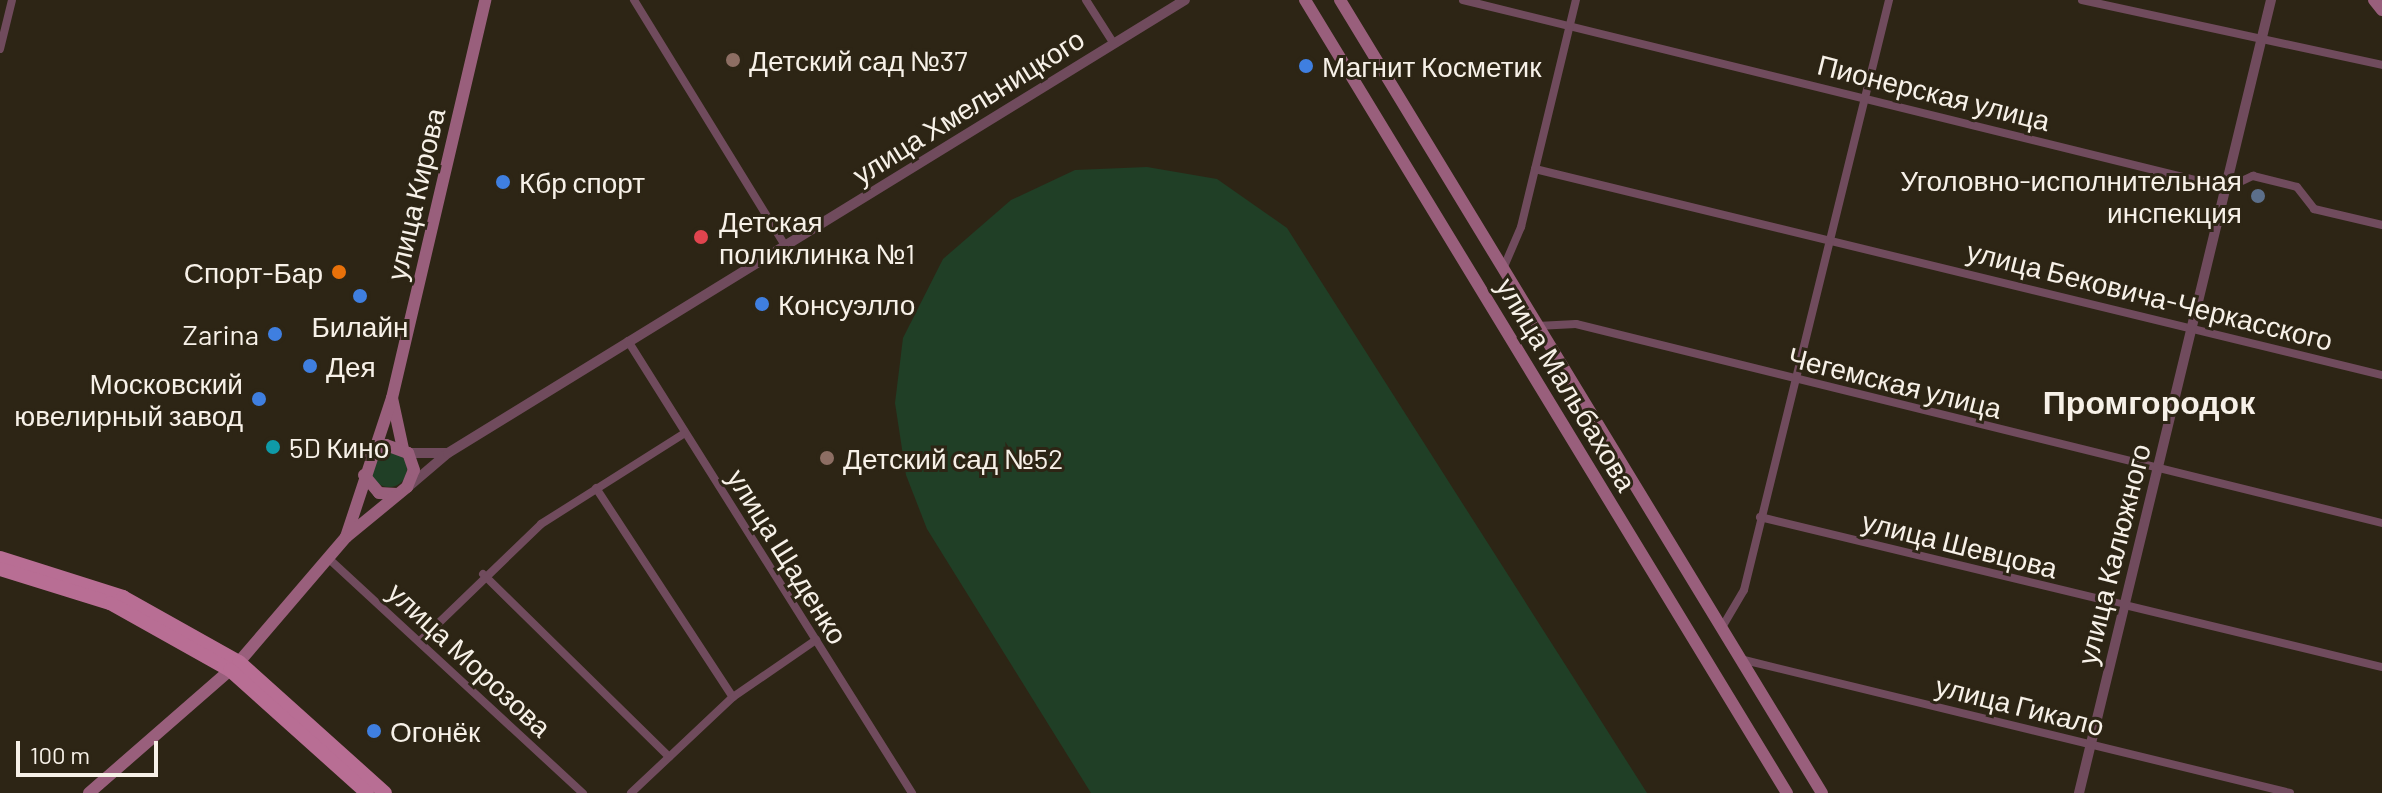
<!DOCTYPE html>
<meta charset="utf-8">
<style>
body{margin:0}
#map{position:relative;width:2382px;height:793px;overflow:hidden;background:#2d2515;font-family:Barlow,sans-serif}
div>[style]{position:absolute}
.green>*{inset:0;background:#203f26}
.round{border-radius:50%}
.minor>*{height:8px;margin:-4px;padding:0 4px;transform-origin:4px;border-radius:4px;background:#704b5d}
.tertiary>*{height:10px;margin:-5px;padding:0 5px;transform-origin:5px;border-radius:5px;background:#704b5d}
.secondary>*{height:12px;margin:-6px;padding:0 6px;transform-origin:6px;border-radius:6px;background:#995f7c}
.primary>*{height:14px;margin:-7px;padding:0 7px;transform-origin:7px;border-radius:7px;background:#b86e94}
.dots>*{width:22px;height:22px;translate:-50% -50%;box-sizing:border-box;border:4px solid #2d2515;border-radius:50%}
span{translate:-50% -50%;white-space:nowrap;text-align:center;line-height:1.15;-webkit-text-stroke:6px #2d2515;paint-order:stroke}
.poi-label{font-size:28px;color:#f7f1e8}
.left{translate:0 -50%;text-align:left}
.right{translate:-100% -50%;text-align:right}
.street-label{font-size:28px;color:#f7f1e8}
.quarter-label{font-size:32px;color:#f7f1e8;font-weight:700}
.scale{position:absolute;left:16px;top:741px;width:142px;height:36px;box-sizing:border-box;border:4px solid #f7f1e8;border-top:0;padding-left:10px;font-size:24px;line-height:28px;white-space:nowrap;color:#f7f1e8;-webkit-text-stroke:6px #2d2515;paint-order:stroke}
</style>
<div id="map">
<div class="green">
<i style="clip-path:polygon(1147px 167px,1217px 179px,1287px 228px,1647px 793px,1091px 793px,927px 529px,906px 475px,895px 403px,903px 338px,943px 259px,1011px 200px,1075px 170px)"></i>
<i class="round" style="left:371px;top:451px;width:36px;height:36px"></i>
</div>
<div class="minor">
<i style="left:634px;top:0;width:290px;rotate:58.4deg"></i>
<i style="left:1086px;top:0;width:52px;rotate:57.5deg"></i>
<i style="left:1463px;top:0;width:787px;rotate:13.82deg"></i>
<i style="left:2227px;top:188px;width:29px;rotate:-25deg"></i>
<i style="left:2253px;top:176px;width:45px;rotate:14deg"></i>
<i style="left:2297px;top:187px;width:28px;rotate:52deg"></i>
<i style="left:2314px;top:209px;width:70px;rotate:13.2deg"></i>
<i style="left:2082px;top:0;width:307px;rotate:12.2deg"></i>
<i style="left:0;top:49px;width:50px;rotate:-76.2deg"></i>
<i style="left:1535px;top:169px;width:872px;rotate:13.67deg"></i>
<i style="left:1503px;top:269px;width:46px;rotate:-66.8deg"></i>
<i style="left:1521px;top:227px;width:234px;rotate:-76.4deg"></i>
<i style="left:1537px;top:326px;width:39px;rotate:-3deg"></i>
<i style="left:1576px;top:324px;width:830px;rotate:13.87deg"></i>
<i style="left:628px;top:341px;width:534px;rotate:57.86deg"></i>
<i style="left:596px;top:488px;width:250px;rotate:56.8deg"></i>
<i style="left:1760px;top:517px;width:640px;rotate:13.56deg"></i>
<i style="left:328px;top:558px;width:347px;rotate:42.7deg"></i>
<i style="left:483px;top:574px;width:261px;rotate:44.5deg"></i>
<i style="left:1721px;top:629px;width:45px;rotate:-59.5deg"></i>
<i style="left:1744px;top:590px;width:608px;rotate:-76.19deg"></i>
<i style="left:420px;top:641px;width:168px;rotate:-44deg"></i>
<i style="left:541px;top:524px;width:170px;rotate:-32.3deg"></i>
<i style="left:1740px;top:659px;width:566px;rotate:13.69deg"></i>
<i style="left:631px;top:793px;width:140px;rotate:-43.3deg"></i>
<i style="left:733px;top:697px;width:101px;rotate:-34.5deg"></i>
</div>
<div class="tertiary">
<i style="left:408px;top:453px;width:38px"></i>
<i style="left:408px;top:487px;width:52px;rotate:-40.4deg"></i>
<i style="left:448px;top:453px;width:865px;rotate:-31.58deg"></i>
<i style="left:2079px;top:793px;width:816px;rotate:-76.39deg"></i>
</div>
<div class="secondary">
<i style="left:1305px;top:0;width:928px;rotate:58.71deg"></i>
<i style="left:1340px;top:0;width:928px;rotate:58.71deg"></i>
<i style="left:2374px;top:0;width:13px;rotate:51deg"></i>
<i style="left:392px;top:398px;width:52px;rotate:77.8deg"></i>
<i style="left:364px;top:475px;width:23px;rotate:50deg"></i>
<i style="left:379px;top:493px;width:18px;rotate:3deg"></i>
<i style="left:346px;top:537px;width:146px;rotate:-71.7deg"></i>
<i style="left:392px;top:398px;width:409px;rotate:-76.8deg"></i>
<i style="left:89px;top:793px;width:199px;rotate:-41.1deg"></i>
<i style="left:239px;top:662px;width:165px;rotate:-49.4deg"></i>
<i style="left:346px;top:537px;width:79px;rotate:-39.3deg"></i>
<i style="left:407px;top:487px;width:18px;rotate:-68deg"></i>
<i style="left:414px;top:470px;width:18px;rotate:-109deg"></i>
<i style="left:408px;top:453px;width:23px;rotate:-160deg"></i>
<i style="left:386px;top:445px;width:18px;rotate:153deg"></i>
</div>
<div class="primary">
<i style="left:0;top:558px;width:129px;rotate:17.6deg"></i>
<i style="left:123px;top:597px;width:133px;rotate:29.3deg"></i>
<i style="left:239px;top:662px;width:196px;rotate:41.9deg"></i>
<i style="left:0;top:569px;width:115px;rotate:17.2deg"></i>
<i style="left:110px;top:603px;width:137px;rotate:29.2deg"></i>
<i style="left:230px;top:670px;width:184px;rotate:41.9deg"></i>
</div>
<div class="dots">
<i style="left:733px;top:60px;background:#8d6e63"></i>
<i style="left:1306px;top:66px;background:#3f7fe0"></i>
<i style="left:503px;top:182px;background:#3f7fe0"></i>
<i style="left:2258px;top:196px;background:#5c6f8a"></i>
<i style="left:701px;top:237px;background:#e0444e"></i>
<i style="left:339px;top:272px;background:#e8710a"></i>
<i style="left:360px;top:296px;background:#3f7fe0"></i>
<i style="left:762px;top:304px;background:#3f7fe0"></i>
<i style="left:275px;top:334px;background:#3f7fe0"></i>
<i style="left:310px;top:366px;background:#3f7fe0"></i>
<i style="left:259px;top:399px;background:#3f7fe0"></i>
<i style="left:273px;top:447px;background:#0f9aa8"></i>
<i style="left:827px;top:458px;background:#8d6e63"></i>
<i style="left:374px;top:731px;background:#3f7fe0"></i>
</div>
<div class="poi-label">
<span class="left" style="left:749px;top:60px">Детский сад №37</span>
<span class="left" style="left:1322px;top:66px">Магнит Косметик</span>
<span class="right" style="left:2242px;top:196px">Уголовно-исполнительная<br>инспекция</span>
<span class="left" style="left:519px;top:182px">Кбр спорт</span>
<span class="left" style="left:719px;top:237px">Детская<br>поликлинка №1</span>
<span class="right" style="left:323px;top:272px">Спорт-Бар</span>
<span class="left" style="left:778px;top:304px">Консуэлло</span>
<span style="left:360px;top:326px">Билайн</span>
<span class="right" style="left:259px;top:334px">Zarina</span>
<span class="left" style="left:326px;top:366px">Дея</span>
<span class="right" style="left:243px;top:399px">Московский<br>ювелирный завод</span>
<span class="left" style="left:289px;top:447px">5D Кино</span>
<span class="left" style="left:843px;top:458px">Детский сад №52</span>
<span class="left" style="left:390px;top:731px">Огонёк</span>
</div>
<div class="street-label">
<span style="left:1934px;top:92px;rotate:14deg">Пионерская улица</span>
<span style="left:968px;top:106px;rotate:-32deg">улица Хмельницкого</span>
<span style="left:415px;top:194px;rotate:-77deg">улица Кирова</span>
<span style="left:2150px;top:295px;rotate:14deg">улица Бековича-Черкасского</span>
<span style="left:1895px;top:382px;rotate:14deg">Чегемская улица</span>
<span style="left:1567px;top:384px;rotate:59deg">улица Мальбахова</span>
<span style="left:1960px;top:544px;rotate:14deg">улица Шевцова</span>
<span style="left:2113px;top:554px;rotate:-76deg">улица Калюжного</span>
<span style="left:788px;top:556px;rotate:58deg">улица Щаденко</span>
<span style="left:470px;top:659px;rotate:43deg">улица Морозова</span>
<span style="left:2020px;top:705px;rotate:14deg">улица Гикало</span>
</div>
<div class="quarter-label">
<span style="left:2149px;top:401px">Промгородок</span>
</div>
<div class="scale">100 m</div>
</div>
